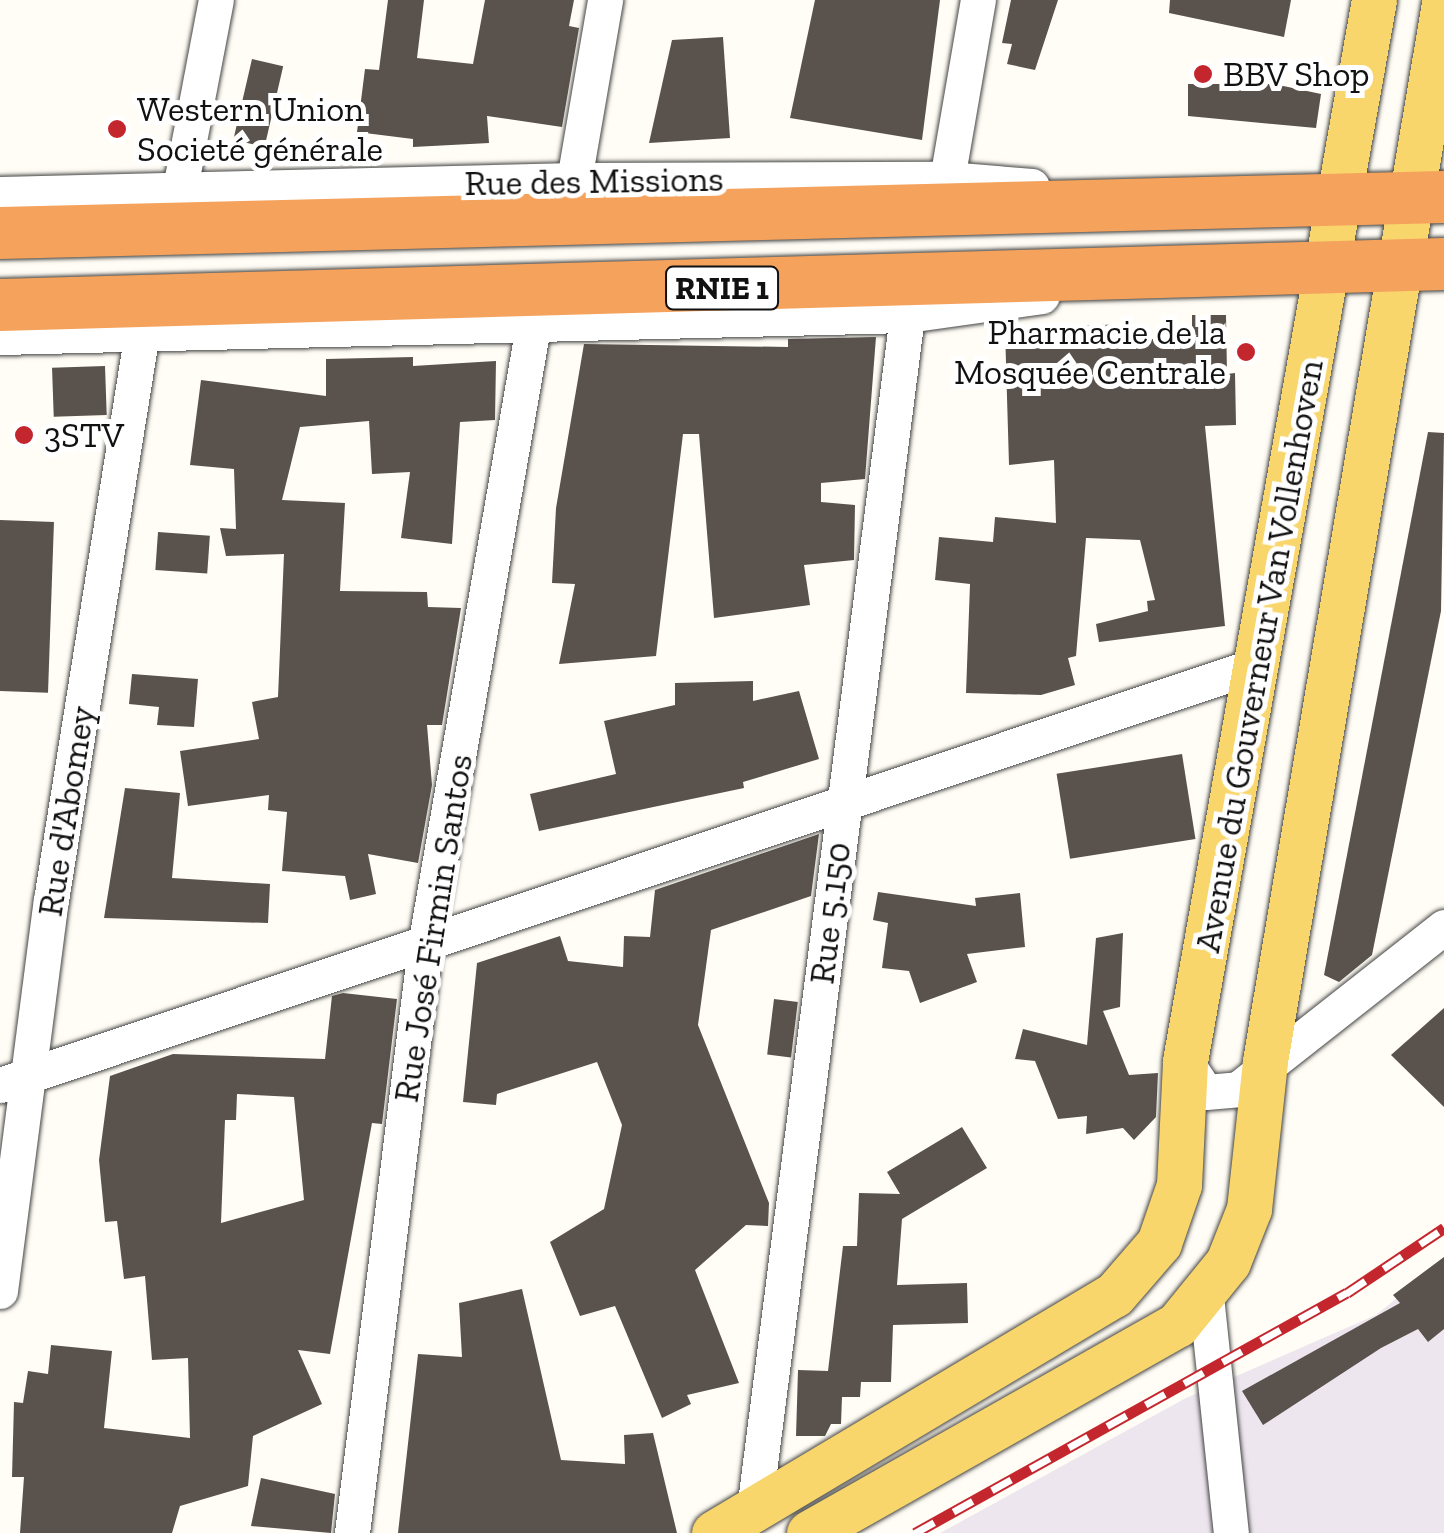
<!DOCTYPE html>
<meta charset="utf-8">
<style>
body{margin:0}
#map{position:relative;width:1444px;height:1533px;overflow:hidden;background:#fffdf5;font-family:"Zilla Slab",serif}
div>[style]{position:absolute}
.industrial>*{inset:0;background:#eee6ef}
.building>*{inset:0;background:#5a524d;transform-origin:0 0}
.roads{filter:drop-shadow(0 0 2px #444) drop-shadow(0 0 2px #444)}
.minor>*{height:35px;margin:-17.5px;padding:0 17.5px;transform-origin:17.5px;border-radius:17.5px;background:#fff}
.major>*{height:45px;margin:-22.5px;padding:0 22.5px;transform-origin:22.5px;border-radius:22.5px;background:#f9d66b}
.highway>*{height:52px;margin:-26px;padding:0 26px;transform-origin:26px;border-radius:26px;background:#f5a25d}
.rail>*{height:11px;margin-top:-5.5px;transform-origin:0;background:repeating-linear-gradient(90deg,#fff 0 22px,#c4262e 0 44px);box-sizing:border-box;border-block:2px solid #c4262e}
.dots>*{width:28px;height:28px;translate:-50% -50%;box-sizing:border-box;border:5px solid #fff;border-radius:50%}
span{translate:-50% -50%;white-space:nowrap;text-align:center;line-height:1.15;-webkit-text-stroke:10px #fff;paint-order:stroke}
.shield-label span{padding:2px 8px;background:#fff;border:2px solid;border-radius:8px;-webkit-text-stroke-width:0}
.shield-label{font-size:32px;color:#111;font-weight:700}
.poi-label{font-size:35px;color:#111}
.left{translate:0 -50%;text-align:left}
.right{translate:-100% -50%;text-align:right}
.street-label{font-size:35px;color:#111}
</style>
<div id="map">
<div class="industrial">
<i style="clip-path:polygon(1444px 1260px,1444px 1533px,940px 1533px,1186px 1398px,1376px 1315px)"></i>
</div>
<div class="building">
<i style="clip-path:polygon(388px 0,424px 0,417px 58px,473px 64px,485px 0,574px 0,569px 26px,579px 28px,562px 127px,487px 116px,489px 143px,413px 147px,413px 139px,357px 132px,365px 69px,379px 70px)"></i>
<i style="clip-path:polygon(815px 0,940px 0,922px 140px,790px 118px)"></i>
<i style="clip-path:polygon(1011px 0,1058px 0,1035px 70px,1007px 64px,1012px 44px,1002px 43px)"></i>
<i style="clip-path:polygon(1170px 0,1291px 0,1284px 37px,1169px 13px)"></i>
<i style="clip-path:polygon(723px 37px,730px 138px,649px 143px,672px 40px)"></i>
<i style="left:252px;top:59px;width:32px;height:83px;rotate:13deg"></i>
<i style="clip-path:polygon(1188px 84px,1274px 84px,1321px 94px,1316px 128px,1188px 116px)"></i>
<i style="clip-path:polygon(1192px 315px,1226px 315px,1227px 374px,1235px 373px,1236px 425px,1205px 426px,1225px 626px,1099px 642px,1096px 624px,1148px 611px,1147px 601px,1155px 600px,1140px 540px,1086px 538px,1076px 656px,1068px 658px,1075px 685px,1041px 695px,966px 693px,970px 584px,935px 580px,939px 537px,993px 542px,995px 517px,1056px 523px,1054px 460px,1009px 465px,1005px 329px,1124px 324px,1125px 341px,1192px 336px)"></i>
<i style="clip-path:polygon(876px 337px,865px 479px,821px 483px,821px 502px,855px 505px,854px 560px,804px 565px,810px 605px,714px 618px,699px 434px,683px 434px,656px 656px,559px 664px,575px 584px,552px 583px,556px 508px,584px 344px,788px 347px,788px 339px)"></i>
<i style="clip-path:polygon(413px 357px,413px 366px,496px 361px,495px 420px,460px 422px,452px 544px,401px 538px,410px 472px,372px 474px,369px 421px,300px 427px,282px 500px,345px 503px,340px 591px,427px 592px,428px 607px,461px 608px,442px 725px,427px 725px,432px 785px,418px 863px,368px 854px,376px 894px,350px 900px,345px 876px,282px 871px,287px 812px,268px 810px,269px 795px,188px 806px,180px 751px,259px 739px,252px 702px,278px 697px,284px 554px,226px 556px,220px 528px,236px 529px,234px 469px,190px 465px,201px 380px,326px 396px,326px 359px)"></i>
<i style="left:105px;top:366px;width:49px;height:53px;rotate:88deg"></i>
<i style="clip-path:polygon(1428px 432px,1444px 433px,1441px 611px,1372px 955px,1339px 982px,1324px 975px)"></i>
<i style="left:0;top:520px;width:54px;height:171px;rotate:2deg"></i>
<i style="left:158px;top:532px;width:52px;height:38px;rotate:4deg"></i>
<i style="clip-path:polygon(132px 674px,198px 679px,194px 727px,157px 725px,159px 707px,129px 704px)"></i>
<i style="clip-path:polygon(753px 681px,753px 701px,799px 691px,819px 759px,743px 782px,744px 788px,539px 831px,530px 794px,616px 774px,604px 721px,675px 705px,675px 683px)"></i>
<i style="left:1182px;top:754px;width:86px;height:127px;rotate:81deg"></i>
<i style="clip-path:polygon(125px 788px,180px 793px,172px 878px,270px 884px,268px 923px,104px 918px)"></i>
<i style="clip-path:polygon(819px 834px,811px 896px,711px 930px,698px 1025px,769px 1203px,768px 1226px,746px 1225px,695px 1270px,739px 1383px,687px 1395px,691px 1404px,662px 1418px,615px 1306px,580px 1316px,550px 1242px,604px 1209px,622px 1125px,597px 1062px,497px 1094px,496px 1105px,463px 1102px,477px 963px,560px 936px,568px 961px,623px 967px,624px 936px,650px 937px,655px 890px)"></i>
<i style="clip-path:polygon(878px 892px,976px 906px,975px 898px,1020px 893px,1025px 947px,967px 954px,977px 982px,920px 1003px,909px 971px,882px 968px,888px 923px,873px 920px)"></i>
<i style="clip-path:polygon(1123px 933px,1120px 1007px,1103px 1011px,1129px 1075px,1158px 1073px,1156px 1117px,1134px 1140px,1123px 1128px,1086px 1134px,1087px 1116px,1058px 1119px,1035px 1061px,1015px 1059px,1023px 1029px,1087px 1045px,1096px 938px)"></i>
<i style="clip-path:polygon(evenodd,343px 993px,397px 999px,382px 1124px,372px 1123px,330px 1354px,298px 1350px,322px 1404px,253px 1436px,248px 1486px,180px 1506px,172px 1533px,20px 1533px,24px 1477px,12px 1477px,14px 1402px,23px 1403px,28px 1371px,48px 1374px,51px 1345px,112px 1351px,104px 1428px,190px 1438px,188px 1358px,152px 1360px,145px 1276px,124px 1279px,117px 1221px,105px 1222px,99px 1160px,110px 1076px,173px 1054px,325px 1059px,332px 996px,343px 993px,237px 1094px,294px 1097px,304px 1200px,221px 1223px,225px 1120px,236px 1120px,237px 1094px)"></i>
<i style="left:774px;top:999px;width:24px;height:56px;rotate:7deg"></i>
<i style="clip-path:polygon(1444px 1008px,1444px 1107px,1391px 1055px)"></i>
<i style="clip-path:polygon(962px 1127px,987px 1168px,902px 1219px,897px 1285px,967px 1283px,968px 1323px,893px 1325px,891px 1382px,861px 1382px,860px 1397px,842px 1397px,841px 1424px,831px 1424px,825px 1436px,796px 1436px,798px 1370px,828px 1371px,843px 1246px,857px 1246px,859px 1193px,900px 1194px,887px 1172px)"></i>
<i style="clip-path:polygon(1444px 1257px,1444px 1329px,1428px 1342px,1418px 1329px,1381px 1348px,1263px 1425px,1242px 1391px,1400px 1303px,1393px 1295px)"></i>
<i style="clip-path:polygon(522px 1289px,561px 1460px,625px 1464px,624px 1435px,653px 1433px,677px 1533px,398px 1533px,418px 1354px,462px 1357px,459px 1303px)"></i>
<i style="clip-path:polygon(261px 1478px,335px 1494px,331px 1533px,251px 1526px)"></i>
</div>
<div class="roads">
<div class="minor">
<i style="left:947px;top:179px;width:182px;rotate:-80.2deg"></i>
<i style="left:574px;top:180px;width:183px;rotate:-80.2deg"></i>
<i style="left:180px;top:188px;width:191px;rotate:-79.2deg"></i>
<i style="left:0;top:194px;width:574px;rotate:-1.4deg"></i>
<i style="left:574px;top:180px;width:373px;rotate:-0.2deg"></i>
<i style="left:947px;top:179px;width:85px;rotate:4.7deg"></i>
<i style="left:0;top:337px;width:907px;rotate:-1.39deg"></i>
<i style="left:907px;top:315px;width:136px;rotate:-8deg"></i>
<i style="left:1185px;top:1061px;width:37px;rotate:56deg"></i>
<i style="left:1206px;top:1092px;width:32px;rotate:-5deg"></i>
<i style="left:1238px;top:1089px;width:262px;rotate:-38.2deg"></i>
<i style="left:0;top:1085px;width:1328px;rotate:-18.48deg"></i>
<i style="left:0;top:1291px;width:394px;rotate:-82.6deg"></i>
<i style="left:51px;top:900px;width:575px;rotate:-80.9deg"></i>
<i style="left:1206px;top:1296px;width:238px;rotate:84deg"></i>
<i style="left:754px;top:1510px;width:1205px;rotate:-82.7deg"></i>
<i style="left:352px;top:1533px;width:598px;rotate:-82.89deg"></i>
<i style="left:426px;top:940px;width:623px;rotate:-80.11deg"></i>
</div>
<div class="major">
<i style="left:714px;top:1533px;width:465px;rotate:-30.8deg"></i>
<i style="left:1114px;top:1295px;width:69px;rotate:-49.1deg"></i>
<i style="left:1159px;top:1243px;width:61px;rotate:-71deg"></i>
<i style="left:1179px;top:1185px;width:124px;rotate:-87.2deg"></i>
<i style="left:1185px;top:1061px;width:1078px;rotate:-79.9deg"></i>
<i style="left:809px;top:1533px;width:423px;rotate:-29.5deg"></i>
<i style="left:1177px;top:1325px;width:81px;rotate:-51deg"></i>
<i style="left:1228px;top:1262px;width:57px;rotate:-68.4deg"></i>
<i style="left:1249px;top:1209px;width:149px;rotate:-83.8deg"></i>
<i style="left:1265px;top:1061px;width:1072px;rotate:-80.39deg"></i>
</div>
<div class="highway">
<i style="left:0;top:233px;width:1444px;rotate:-1.43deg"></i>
<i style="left:0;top:305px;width:1445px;rotate:-1.63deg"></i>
</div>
</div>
<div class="rail">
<i style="left:915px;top:1533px;width:494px;rotate:-29.1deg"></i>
<i style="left:1347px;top:1293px;width:117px;rotate:-33.8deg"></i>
</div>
<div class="dots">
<i style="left:1203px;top:74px;background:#c4262e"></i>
<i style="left:117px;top:129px;background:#c4262e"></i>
<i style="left:1246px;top:352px;background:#c4262e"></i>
<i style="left:24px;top:435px;background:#c4262e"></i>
</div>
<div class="shield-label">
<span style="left:722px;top:288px">RNIE 1</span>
</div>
<div class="poi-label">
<span class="left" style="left:1223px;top:74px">BBV Shop</span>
<span class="left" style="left:137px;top:129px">Western Union<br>Societé générale</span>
<span class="right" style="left:1226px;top:352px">Pharmacie de la<br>Mosquée Centrale</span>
<span class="left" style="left:44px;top:435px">3STV</span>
</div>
<div class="street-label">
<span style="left:594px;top:181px;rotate:-1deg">Rue des Missions</span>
<span style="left:1259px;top:656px;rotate:-80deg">Avenue du Gouverneur Van Vollenhoven</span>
<span style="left:66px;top:811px;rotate:-81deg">Rue d'Abomey</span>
<span style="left:830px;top:913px;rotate:-83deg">Rue 5.150</span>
<span style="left:433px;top:928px;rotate:-81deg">Rue José Firmin Santos</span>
</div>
</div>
